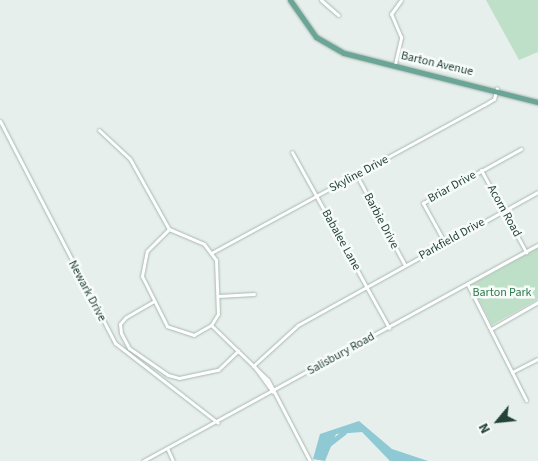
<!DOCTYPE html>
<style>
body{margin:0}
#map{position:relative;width:538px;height:461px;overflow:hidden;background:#e6efeb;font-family:"Source Sans 3",sans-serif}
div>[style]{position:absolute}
.green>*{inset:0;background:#bfe0c8}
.water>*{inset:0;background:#8ec9d4}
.river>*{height:5px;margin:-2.5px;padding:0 2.5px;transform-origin:2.5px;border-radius:2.5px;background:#8ec9d4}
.roads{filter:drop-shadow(0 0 1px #a8b8b2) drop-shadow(0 0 1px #a8b8b2)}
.minor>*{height:3px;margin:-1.5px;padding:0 1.5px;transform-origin:1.5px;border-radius:1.5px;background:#fff}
.primary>*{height:5px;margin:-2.5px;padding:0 2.5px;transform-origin:2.5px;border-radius:2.5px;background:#6aa596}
span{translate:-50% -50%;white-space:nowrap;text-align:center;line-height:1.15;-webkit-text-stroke:5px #f7fbf9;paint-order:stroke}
.street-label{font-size:12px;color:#24423a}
.park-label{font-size:12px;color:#2d7a4b}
.north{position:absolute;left:473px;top:396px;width:50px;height:50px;-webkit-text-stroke:4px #f7fbf9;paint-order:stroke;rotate:242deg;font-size:14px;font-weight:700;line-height:20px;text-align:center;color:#24423a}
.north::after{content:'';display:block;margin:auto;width:18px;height:22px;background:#24423a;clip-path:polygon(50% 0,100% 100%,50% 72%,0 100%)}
</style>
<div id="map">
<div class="green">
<i style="clip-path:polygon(486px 0,538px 0,538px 52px,519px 60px)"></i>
<i style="clip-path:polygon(538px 248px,538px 299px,492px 325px,471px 285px)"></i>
</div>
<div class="water">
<i style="clip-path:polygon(359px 421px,392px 449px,428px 461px,390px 461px,362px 432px,336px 434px,325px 461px,313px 459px,320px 434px)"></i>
</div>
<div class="river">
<i style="left:325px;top:447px;width:24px;rotate:-38deg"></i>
</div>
<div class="roads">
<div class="minor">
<i style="left:321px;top:0;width:23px;rotate:41deg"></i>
<i style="left:395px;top:64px;width:28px;rotate:-77deg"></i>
<i style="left:401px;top:37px;width:25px;rotate:-113deg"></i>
<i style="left:391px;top:14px;width:17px;rotate:-54deg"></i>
<i style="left:0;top:121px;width:250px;rotate:62.6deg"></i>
<i style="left:115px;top:343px;width:130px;rotate:37.8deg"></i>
<i style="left:99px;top:130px;width:42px;rotate:43.1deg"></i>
<i style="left:130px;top:159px;width:80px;rotate:60.9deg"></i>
<i style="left:292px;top:152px;width:201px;rotate:61.1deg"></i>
<i style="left:481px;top:170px;width:94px;rotate:61.2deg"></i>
<i style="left:357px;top:176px;width:101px;rotate:61.7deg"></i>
<i style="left:169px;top:229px;width:38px;rotate:23deg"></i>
<i style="left:204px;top:244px;width:20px;rotate:53deg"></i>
<i style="left:216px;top:260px;width:54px;rotate:87.9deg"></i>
<i style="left:218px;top:314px;width:13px;rotate:122deg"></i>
<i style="left:211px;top:325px;width:20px;rotate:150deg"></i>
<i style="left:194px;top:335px;width:28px;rotate:-162deg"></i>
<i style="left:167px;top:326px;width:56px;rotate:-116.6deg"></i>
<i style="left:142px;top:276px;width:25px;rotate:-79deg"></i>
<i style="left:147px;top:251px;width:31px;rotate:-45deg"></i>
<i style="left:445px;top:243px;width:46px;rotate:-118.8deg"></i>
<i style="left:423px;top:203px;width:112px;rotate:-28.9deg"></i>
<i style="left:213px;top:252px;width:308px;rotate:-28.5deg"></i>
<i style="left:484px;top:105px;width:12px;rotate:-31deg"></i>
<i style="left:494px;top:99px;width:11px;rotate:-75deg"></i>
<i style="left:468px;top:285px;width:129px;rotate:63.2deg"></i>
<i style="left:218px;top:296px;width:36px;rotate:-3deg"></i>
<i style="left:154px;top:301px;width:32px;rotate:150deg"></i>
<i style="left:126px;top:317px;width:9px;rotate:131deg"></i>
<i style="left:120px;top:324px;width:9px;rotate:84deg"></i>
<i style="left:121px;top:333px;width:17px;rotate:62deg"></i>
<i style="left:129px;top:348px;width:47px;rotate:34.7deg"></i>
<i style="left:168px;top:375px;width:11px;rotate:15deg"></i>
<i style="left:179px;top:378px;width:40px;rotate:-12deg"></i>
<i style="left:218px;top:370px;width:28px;rotate:-44deg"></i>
<i style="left:211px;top:325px;width:79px;rotate:44deg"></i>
<i style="left:268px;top:380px;width:91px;rotate:62.6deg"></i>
<i style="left:491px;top:329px;width:54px;rotate:-29.9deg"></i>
<i style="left:253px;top:366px;width:61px;rotate:-42.3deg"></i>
<i style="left:298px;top:325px;width:274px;rotate:-29deg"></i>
<i style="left:254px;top:366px;width:32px;rotate:54deg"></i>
<i style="left:512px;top:372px;width:29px;rotate:-27deg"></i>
<i style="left:168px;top:450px;width:12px;rotate:66deg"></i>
<i style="left:143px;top:461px;width:450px;rotate:-28.7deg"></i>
</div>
<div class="primary">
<i style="left:290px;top:0;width:45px;rotate:54.9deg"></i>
<i style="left:316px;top:37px;width:32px;rotate:30deg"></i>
<i style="left:344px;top:53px;width:200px;rotate:14.2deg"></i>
</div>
</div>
<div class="street-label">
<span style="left:437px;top:64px;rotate:13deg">Barton Avenue</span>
<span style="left:359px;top:174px;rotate:-28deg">Skyline Drive</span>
<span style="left:452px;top:187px;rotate:-29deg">Briar Drive</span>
<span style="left:504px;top:211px;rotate:61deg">Acorn Road</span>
<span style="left:381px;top:221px;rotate:62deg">Barbie Drive</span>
<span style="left:452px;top:239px;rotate:-29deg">Parkfield Drive</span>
<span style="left:341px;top:240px;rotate:61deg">Babalee Lane</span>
<span style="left:87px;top:291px;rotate:62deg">Newark Drive</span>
<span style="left:341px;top:354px;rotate:-29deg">Salisbury Road</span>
</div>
<div class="park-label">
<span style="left:502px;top:293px">Barton Park</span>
</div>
<div class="north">N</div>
</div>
